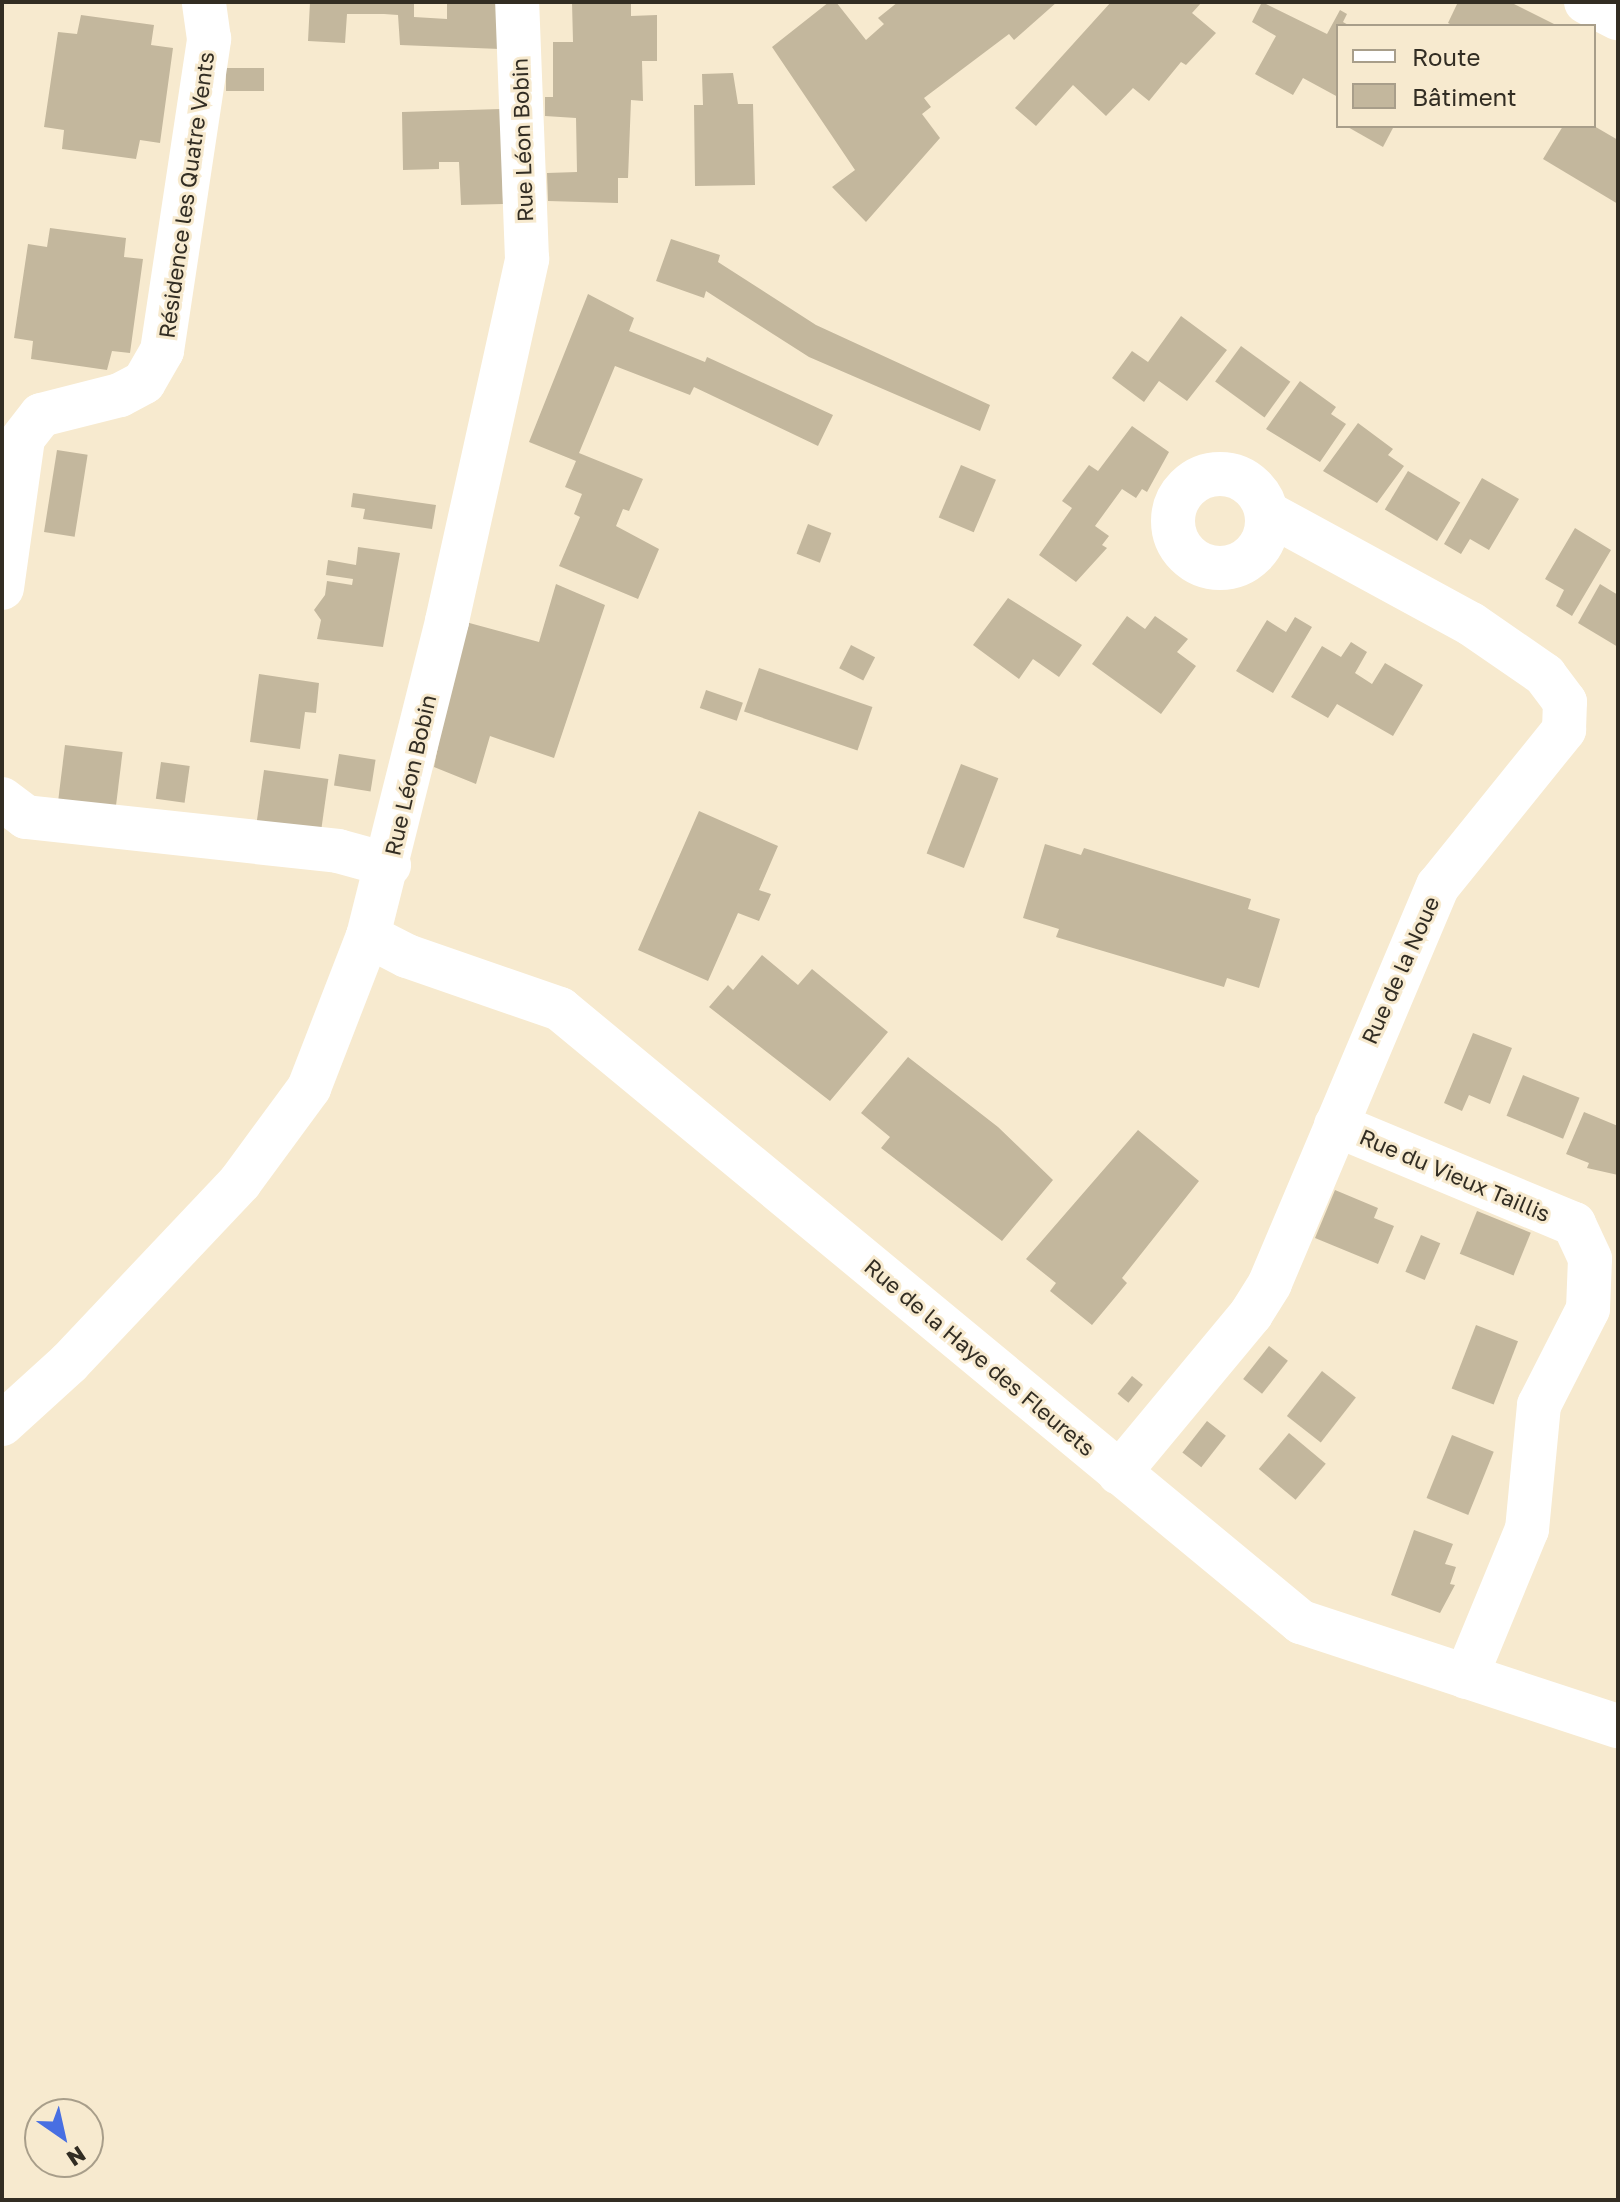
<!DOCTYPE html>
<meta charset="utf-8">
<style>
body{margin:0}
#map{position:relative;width:1620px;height:2202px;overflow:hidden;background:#f7eacf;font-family:"Golos Text",sans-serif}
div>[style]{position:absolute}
.building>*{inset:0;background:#c3b79d;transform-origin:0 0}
.minor>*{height:44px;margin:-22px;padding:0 22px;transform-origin:22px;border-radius:22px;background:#fff}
.minor>.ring{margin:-22px;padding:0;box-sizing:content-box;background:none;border:44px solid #fff;border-radius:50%}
span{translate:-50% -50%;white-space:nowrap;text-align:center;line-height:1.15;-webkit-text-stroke:6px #f7eacf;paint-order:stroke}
.street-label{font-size:22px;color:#322d23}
.frame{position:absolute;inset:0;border:4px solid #322d23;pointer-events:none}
.legend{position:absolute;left:1336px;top:24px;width:260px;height:104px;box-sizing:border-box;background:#f7eacf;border:2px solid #a89e8a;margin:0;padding:10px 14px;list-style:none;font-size:24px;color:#322d23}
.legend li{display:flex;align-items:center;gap:16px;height:40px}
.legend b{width:40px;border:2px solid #a89e8a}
.north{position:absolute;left:24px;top:2098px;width:80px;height:80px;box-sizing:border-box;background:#f7eacf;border:2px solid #a89e8a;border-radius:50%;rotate:146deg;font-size:22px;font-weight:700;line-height:32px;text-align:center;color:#322d23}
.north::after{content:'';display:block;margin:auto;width:28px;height:36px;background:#486fe2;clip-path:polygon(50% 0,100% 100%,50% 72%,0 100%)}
</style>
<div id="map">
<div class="building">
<i style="clip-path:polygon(310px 2px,414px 2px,414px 17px,447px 19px,447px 2px,499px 2px,500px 49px,400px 45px,398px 15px,384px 14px,347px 14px,345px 43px,308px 41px)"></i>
<i style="clip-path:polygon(572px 2px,631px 2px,631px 16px,657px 15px,657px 61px,642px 61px,643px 101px,631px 100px,628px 178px,618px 178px,618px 203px,548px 201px,547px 173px,577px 172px,576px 118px,545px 116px,545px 97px,553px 97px,553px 42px,573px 42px)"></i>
<i style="clip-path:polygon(829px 2px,836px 2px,866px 40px,884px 24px,878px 18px,898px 2px,1057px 2px,1014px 40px,1009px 34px,924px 98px,931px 107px,922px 114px,940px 138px,866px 222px,832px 187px,855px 170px,772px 47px)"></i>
<i style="clip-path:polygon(1111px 2px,1202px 2px,1192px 13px,1216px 33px,1186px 65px,1181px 62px,1149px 101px,1133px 88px,1106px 116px,1073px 85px,1036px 126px,1015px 108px)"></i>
<i style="clip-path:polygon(1262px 2px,1327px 34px,1340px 10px,1347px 14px,1343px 22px,1350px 26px,1338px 26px,1338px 97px,1303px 78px,1293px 95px,1255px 74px,1276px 36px,1252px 22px)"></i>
<i style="clip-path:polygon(1458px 2px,1510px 2px,1558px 26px,1454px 26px,1448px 23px)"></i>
<i style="clip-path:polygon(81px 15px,154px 25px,151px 45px,173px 48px,160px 143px,140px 140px,136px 159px,62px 149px,64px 130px,44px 127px,58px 32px,77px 34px)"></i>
<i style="left:226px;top:68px;width:38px;height:23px"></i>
<i style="clip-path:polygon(733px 73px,738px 104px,753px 104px,755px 185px,695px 186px,694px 105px,703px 105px,702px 74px)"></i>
<i style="clip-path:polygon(501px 109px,503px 204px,461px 205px,459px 162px,439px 162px,439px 169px,403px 170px,402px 112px)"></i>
<i style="clip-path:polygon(1346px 126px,1394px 126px,1383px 147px)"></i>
<i style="clip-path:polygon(1563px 126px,1594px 126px,1618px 140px,1618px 204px,1543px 159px)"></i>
<i style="clip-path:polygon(50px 228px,126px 238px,124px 257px,143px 259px,130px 353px,112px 351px,107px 370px,31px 359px,33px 341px,14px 338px,28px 244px,47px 247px)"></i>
<i style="clip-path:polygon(671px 239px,720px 255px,718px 262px,816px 325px,990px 405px,980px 431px,809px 357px,706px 291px,704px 298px,656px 281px)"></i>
<i style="clip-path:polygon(588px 294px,634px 318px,629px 331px,705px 362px,707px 357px,833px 415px,818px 446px,694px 387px,690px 395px,615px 366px,579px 453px,643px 479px,629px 511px,623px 509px,616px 526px,659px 549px,638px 599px,559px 566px,580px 517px,574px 514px,582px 494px,565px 487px,576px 461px,529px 442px)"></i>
<i style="clip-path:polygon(1181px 316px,1227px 350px,1187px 401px,1159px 381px,1144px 402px,1112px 378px,1132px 351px,1148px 362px)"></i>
<i style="left:1241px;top:346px;width:61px;height:44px;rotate:36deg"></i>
<i style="clip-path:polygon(1300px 381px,1336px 407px,1331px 414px,1346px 424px,1320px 462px,1266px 429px)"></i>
<i style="clip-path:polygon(1358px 423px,1393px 449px,1388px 455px,1404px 466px,1377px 503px,1323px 471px)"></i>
<i style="clip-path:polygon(1132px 426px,1169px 452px,1147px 492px,1142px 489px,1136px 498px,1122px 489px,1095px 526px,1109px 536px,1102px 545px,1107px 548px,1076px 582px,1039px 555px,1072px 508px,1062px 501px,1089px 465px,1098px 471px)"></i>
<i style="left:57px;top:450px;width:31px;height:83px;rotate:9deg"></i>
<i style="left:961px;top:465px;width:38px;height:57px;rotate:23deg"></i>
<i style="left:1408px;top:471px;width:61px;height:45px;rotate:31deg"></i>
<i style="clip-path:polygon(1482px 478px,1519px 499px,1489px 550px,1470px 539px,1461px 554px,1444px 544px)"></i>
<i style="clip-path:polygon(353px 493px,436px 505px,432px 529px,363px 519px,365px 509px,351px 507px)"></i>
<i style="left:808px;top:524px;width:25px;height:32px;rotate:21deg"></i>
<i style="clip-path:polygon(1575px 528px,1611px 550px,1572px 616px,1556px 606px,1564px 590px,1545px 579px)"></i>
<i style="clip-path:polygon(358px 547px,400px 553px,383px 647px,317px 639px,321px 620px,314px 610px,325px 595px,327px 581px,352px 585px,353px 579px,326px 575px,328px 560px,356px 565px)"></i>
<i style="clip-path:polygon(556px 584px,605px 605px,554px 758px,490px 736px,476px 784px,434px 767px,462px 621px,539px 642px)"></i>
<i style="clip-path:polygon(1600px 584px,1618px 595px,1618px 647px,1578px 623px)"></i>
<i style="clip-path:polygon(1008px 598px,1082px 645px,1059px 677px,1033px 659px,1019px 679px,973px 645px)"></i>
<i style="clip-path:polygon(1127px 616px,1145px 629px,1155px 616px,1188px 639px,1177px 652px,1196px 666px,1161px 714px,1092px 664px)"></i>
<i style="clip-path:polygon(1295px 617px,1312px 627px,1273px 693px,1236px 671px,1267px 620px,1286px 632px)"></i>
<i style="clip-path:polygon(1351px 642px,1367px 652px,1355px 673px,1372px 684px,1385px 663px,1423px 685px,1393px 736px,1337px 704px,1328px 718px,1291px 697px,1322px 646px,1341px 657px)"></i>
<i style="left:851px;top:645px;width:27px;height:26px;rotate:27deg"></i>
<i style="left:759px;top:668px;width:120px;height:46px;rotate:19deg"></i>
<i style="clip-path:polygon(259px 674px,319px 683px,316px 713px,305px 712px,300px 749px,250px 742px)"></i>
<i style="left:706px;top:690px;width:39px;height:19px;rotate:19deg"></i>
<i style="left:65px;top:745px;width:58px;height:58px;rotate:7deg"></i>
<i style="left:339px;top:754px;width:37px;height:32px;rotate:9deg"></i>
<i style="left:161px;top:762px;width:29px;height:37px;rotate:8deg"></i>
<i style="left:961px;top:764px;width:40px;height:96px;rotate:21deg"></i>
<i style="left:264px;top:770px;width:65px;height:57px;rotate:8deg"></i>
<i style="clip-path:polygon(699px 811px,778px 846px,759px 890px,771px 894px,759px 921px,738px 913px,708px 981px,638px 950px)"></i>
<i style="clip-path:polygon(1045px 844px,1081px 855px,1084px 848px,1251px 899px,1248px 909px,1280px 919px,1259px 988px,1227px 978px,1224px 987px,1056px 937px,1059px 929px,1023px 918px)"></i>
<i style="clip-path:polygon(762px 955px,798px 985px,812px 969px,888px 1032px,830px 1101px,709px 1007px,728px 985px,733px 990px)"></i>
<i style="clip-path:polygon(1473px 1033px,1512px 1048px,1490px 1104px,1469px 1095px,1462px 1111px,1444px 1103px)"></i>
<i style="clip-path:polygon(908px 1057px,998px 1127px,1053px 1180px,1002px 1241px,881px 1148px,890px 1137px,861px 1113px)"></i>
<i style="left:1523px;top:1075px;width:61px;height:44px;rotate:22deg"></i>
<i style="clip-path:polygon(1584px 1112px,1618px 1126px,1618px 1175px,1587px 1168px,1589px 1163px,1566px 1154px)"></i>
<i style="clip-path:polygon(1138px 1130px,1199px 1181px,1122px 1278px,1127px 1283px,1092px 1325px,1050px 1291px,1056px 1283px,1026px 1259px)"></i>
<i style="clip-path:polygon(1335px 1190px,1378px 1208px,1374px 1218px,1394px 1226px,1378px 1264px,1315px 1238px)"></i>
<i style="left:1477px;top:1211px;width:58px;height:46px;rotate:22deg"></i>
<i style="left:1421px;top:1235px;width:21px;height:40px;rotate:23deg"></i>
<i style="left:1476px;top:1325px;width:45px;height:68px;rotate:21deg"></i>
<i style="left:1269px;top:1346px;width:24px;height:42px;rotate:38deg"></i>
<i style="left:1322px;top:1371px;width:43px;height:57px;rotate:38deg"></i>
<i style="left:1132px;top:1376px;width:14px;height:23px;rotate:39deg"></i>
<i style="left:1207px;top:1421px;width:24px;height:40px;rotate:38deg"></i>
<i style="left:1289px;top:1433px;width:48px;height:47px;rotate:40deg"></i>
<i style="left:1452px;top:1435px;width:45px;height:68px;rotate:22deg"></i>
<i style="clip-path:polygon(1414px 1530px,1453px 1544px,1445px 1564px,1456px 1567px,1450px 1584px,1455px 1585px,1440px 1613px,1391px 1595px)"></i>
</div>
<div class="minor">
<i style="left:1586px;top:2px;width:36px;rotate:27deg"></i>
<i class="ring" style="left:1173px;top:474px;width:50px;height:50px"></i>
<i style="left:2px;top:588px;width:151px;rotate:-82deg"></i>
<i style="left:23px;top:438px;width:29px;rotate:-52deg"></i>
<i style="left:41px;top:415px;width:81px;rotate:-14.2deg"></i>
<i style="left:120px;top:395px;width:27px;rotate:-28deg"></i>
<i style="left:144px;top:382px;width:36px;rotate:-60deg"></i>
<i style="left:162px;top:351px;width:316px;rotate:-81.4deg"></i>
<i style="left:209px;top:39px;width:37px;rotate:-98deg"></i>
<i style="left:2px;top:799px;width:30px;rotate:37deg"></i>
<i style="left:26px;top:817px;width:314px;rotate:6.2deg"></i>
<i style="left:338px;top:851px;width:53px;rotate:15.4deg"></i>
<i style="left:368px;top:936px;width:44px;rotate:27.1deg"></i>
<i style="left:407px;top:956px;width:162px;rotate:19.1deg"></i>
<i style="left:560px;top:1009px;width:962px;rotate:39.6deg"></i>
<i style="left:1301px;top:1622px;width:334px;rotate:18.2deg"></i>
<i style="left:1336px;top:1125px;width:258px;rotate:22.6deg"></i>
<i style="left:1574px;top:1224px;width:38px;rotate:65deg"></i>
<i style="left:1590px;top:1259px;width:50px;rotate:92.3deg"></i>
<i style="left:1588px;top:1309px;width:108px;rotate:117deg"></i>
<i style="left:1539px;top:1405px;width:125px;rotate:95.5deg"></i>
<i style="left:1527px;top:1529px;width:160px;rotate:112.4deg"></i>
<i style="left:2px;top:1424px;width:91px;rotate:-42.3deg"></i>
<i style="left:69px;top:1363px;width:249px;rotate:-46.6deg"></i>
<i style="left:240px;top:1182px;width:117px;rotate:-53.7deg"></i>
<i style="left:309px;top:1088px;width:163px;rotate:-68.8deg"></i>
<i style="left:368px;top:936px;width:325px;rotate:-75.9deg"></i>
<i style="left:447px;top:621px;width:371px;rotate:-77.5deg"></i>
<i style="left:527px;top:259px;width:257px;rotate:-92.2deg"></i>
<i style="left:1119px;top:1473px;width:207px;rotate:-50.3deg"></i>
<i style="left:1251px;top:1314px;width:36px;rotate:-58deg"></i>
<i style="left:1270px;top:1283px;width:431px;rotate:-67.1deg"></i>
<i style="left:1438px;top:886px;width:201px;rotate:-51.1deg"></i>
<i style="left:1564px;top:730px;width:28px;rotate:-88deg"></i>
<i style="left:1565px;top:702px;width:34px;rotate:-127deg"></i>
<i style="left:1545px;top:675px;width:90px;rotate:-145.4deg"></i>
<i style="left:1471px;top:624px;width:232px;rotate:-151.4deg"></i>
</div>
<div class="street-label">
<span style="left:522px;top:140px;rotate:-92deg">Rue Léon Bobin</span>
<span style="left:186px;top:195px;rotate:-82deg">Résidence les Quatre Vents</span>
<span style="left:410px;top:775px;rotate:-77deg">Rue Léon Bobin</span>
<span style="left:1400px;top:970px;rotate:-66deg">Rue de la Noue</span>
<span style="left:1455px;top:1175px;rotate:23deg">Rue du Vieux Taillis</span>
<span style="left:980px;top:1357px;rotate:40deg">Rue de la Haye des Fleurets</span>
</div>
<div class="frame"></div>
<ul class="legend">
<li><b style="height:10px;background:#fff"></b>Route</li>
<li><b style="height:22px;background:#c3b79d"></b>Bâtiment</li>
</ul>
<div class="north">N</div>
</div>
